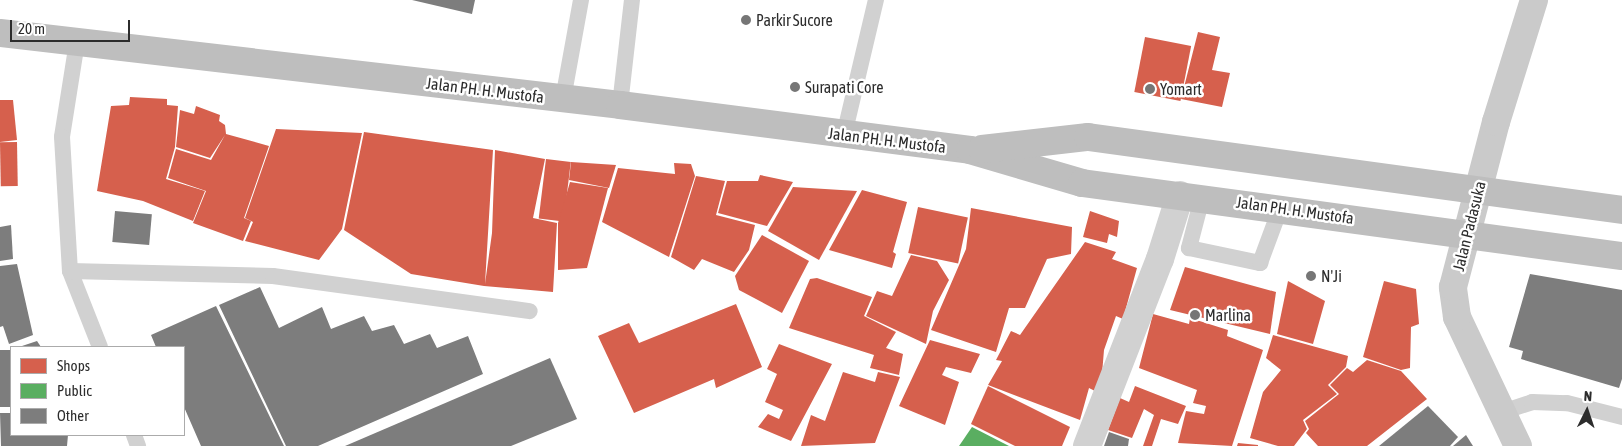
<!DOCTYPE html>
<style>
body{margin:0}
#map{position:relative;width:1622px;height:446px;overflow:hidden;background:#fff;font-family:"Asap Condensed",sans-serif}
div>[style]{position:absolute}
.shops>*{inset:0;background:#d6604d;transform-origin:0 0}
.public>*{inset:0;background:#5aae61}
.building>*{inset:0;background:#7d7d7d;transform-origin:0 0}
.lane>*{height:16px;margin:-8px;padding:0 8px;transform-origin:8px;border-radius:8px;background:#d1d1d1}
.street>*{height:28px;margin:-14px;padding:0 14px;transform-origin:14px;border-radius:14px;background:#d1d1d1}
.secondary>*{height:28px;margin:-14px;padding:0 14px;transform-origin:14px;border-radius:14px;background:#cacaca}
.highway>*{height:28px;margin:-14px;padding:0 14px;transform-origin:14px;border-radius:14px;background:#bebebe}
.dots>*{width:14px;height:14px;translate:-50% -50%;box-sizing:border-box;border:2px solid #fff;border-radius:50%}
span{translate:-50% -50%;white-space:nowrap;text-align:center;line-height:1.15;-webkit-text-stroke:5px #fff;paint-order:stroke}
.poi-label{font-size:16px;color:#2c2c2c}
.left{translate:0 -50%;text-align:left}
.street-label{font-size:16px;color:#2c2c2c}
.legend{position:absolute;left:10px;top:346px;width:175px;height:90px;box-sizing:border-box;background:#fff;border:1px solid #ababab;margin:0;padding:6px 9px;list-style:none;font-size:15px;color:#2c2c2c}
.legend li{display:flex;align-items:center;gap:10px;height:25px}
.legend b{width:25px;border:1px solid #ababab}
.north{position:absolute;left:1562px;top:386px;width:50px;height:50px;-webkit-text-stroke:4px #fff;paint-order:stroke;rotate:4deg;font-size:14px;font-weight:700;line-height:20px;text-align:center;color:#2c2c2c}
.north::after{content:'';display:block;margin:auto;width:18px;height:22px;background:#2c2c2c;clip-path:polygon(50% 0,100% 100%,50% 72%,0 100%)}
.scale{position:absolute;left:10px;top:20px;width:120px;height:22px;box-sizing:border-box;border:2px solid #2c2c2c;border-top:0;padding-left:6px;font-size:15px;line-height:18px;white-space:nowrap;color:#2c2c2c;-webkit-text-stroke:4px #fff;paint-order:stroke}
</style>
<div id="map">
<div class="shops">
<i style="clip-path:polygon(1198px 32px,1220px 37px,1212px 70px,1230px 73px,1222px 107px,1181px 99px)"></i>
<i style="left:1145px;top:37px;width:47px;height:56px;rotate:11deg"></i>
<i style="clip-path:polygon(130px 97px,167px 99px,167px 105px,178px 106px,175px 147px,166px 179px,205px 191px,193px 221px,143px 201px,97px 191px,111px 106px,129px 105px)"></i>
<i style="clip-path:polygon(0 100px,13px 100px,17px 140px,0 142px)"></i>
<i style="clip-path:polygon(196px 106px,220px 115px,219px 121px,225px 125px,226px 134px,269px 146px,244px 218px,251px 221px,243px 241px,193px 223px,206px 191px,168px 178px,176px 149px,211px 160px,225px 135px,210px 158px,176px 147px,180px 110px,194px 114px)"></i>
<i style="clip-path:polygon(276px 129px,362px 133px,342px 229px,319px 260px,245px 241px,253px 222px,245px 218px)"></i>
<i style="clip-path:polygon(364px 132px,493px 150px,485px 284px,492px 233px,495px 150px,545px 159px,533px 218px,557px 223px,553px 292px,484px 286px,411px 274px,344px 230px)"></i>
<i style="left:17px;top:142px;width:44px;height:17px;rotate:89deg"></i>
<i style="left:546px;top:159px;width:25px;height:60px;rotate:7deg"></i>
<i style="clip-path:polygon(571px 162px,616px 165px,609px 188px,569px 180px)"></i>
<i style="clip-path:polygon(674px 163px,691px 164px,695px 176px,669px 257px,602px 222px,618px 168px,675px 174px)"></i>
<i style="clip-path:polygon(760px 175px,793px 182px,767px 226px,718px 213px,727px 181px,758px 181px)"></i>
<i style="clip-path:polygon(696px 176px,725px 181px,716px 215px,755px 225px,749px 250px,734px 272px,702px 259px,694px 270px,671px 257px)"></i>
<i style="clip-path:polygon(570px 182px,608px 188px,587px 268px,558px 270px,558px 223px)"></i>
<i style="clip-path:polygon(793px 187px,857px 191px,819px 260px,768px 231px)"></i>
<i style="clip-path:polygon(862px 190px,907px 202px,893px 252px,896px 254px,892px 268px,829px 250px)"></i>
<i style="left:918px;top:207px;width:51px;height:47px;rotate:12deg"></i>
<i style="clip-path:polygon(971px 208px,1072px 227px,1071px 254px,1047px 259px,1025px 308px,1009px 308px,996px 352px,931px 330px,966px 249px)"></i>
<i style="clip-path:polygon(1090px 211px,1119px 221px,1117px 237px,1109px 234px,1107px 243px,1083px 237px)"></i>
<i style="clip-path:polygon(762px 235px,809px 261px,782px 313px,739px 290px,735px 276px)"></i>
<i style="clip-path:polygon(1085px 242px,1116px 252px,1112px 259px,1137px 268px,1123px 319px,1116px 316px,1104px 350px,1102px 374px,1095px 391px,1089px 388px,1080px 420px,988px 385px,1002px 361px,996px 360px,1011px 331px,1020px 335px)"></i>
<i style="clip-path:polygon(911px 255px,937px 261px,949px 280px,933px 311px,926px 344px,866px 316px,877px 291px,892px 296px)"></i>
<i style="clip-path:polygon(1185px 267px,1276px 292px,1270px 334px,1170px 310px)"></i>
<i style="clip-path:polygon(817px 278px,872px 297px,864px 316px,896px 332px,886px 348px,903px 354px,899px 375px,870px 368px,874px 355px,789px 328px,810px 279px)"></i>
<i style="clip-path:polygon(1288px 281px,1325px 301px,1313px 344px,1277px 334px)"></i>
<i style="clip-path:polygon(1384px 281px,1416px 289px,1419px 324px,1411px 327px,1410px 368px,1401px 370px,1363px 357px)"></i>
<i style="clip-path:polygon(736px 304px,762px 367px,716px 388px,714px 379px,634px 413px,598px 336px,629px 323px,639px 343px)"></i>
<i style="clip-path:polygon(1153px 314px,1189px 324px,1190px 318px,1228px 330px,1227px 336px,1263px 350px,1232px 446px,1178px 443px,1186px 411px,1204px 414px,1206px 406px,1193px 403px,1197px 390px,1139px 368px)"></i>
<i style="clip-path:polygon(1273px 335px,1348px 356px,1346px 367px,1328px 385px,1337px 394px,1303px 420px,1307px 429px,1294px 446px,1278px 446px,1250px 438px,1263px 392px,1281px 370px,1266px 358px)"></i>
<i style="clip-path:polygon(930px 340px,980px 354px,971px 373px,946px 367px,942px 375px,959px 382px,945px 425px,899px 406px)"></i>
<i style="clip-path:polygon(779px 344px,832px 364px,791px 441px,758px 427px,768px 414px,779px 419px,783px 410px,765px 402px,777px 374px,767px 369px)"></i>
<i style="clip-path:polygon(1367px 360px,1401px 371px,1427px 399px,1367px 446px,1318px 446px,1306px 433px,1309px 429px,1305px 421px,1339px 394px,1330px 385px,1347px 368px,1353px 372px)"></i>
<i style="clip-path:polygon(843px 372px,875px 382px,878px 372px,900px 377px,875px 443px,801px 446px,811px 415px,825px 421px)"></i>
<i style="clip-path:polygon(988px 386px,1070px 427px,1062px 446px,1015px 446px,971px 424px)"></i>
<i style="clip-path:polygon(1135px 386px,1186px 406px,1178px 424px,1161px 419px,1152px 446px,1143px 446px,1154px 415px,1144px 409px,1132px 438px,1108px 430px,1120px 398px,1129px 402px)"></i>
<i style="clip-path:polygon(1238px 443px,1258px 445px,1258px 446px,1237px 446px)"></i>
</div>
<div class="public">
<i style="clip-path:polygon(972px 427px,1009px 446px,959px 446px)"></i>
</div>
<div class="building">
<i style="clip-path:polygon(412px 0,475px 0,472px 14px)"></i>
<i style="left:115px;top:211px;width:37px;height:31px;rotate:5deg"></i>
<i style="clip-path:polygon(11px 225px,13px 259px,0 261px,0 227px)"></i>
<i style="clip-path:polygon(17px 264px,33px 335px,9px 344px,3px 326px,0 327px,0 266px)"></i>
<i style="clip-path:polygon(1530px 274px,1622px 290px,1622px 379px,1619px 388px,1521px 359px,1523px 351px,1509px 347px)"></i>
<i style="clip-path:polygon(260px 287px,279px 328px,322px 307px,331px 329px,364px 316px,372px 331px,394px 325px,404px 344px,430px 334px,437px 348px,468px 336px,483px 374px,318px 446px,286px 446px,219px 305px)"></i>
<i style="clip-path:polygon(216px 306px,284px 446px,201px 446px,184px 407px,184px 347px,156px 347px,151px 335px)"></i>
<i style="clip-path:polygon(37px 341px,41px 347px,19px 347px)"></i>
<i style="left:11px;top:350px;width:57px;height:12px;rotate:90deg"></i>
<i style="clip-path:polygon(550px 358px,577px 419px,511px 446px,345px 446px)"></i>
<i style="clip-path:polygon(1428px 406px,1458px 437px,1450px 446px,1379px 446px)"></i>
<i style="clip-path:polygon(0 413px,11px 413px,11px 435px,68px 435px,67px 446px,1px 446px)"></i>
<i style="clip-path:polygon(1109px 432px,1129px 439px,1128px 446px,1104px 446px)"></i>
<i style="clip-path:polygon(1466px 435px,1473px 446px,1453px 446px)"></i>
</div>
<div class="lane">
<i style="left:77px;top:42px;width:96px;rotate:99deg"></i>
<i style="left:62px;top:137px;width:134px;rotate:86.6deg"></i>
<i style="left:70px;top:271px;width:82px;rotate:68.5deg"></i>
<i style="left:563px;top:99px;width:101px;rotate:-79.7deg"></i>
<i style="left:620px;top:105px;width:106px;rotate:-83.5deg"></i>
<i style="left:844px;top:135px;width:139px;rotate:-76.7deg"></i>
<i style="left:1202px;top:198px;width:52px;rotate:104.6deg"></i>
<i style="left:1189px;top:248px;width:73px;rotate:11.9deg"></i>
<i style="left:1260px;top:263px;width:58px;rotate:-69.7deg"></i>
<i style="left:70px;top:271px;width:203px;rotate:1.4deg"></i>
<i style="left:273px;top:276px;width:259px;rotate:7.8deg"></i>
<i style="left:1502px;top:412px;width:32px;rotate:-18deg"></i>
<i style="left:1532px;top:402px;width:35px;rotate:2deg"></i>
<i style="left:1567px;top:403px;width:57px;rotate:14.3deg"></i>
<i style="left:134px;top:435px;width:12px;rotate:70deg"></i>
</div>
<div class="street">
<i style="left:1087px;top:446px;width:201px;rotate:-68.7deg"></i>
<i style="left:1160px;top:259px;width:67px;rotate:-72.6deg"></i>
</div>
<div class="secondary">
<i style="left:1518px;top:446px;width:143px;rotate:-115.3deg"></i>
<i style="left:1457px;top:317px;width:30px;rotate:-98deg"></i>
<i style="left:1453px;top:287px;width:171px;rotate:-75.4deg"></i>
<i style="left:1496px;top:122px;width:128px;rotate:-72.7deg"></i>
</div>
<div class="highway">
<i style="left:0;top:33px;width:624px;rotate:6.62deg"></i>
<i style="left:620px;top:105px;width:353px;rotate:7.3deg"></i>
<i style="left:970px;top:150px;width:117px;rotate:16.4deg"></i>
<i style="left:1082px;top:183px;width:545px;rotate:7.7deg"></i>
<i style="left:982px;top:149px;width:107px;rotate:-6.5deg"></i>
<i style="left:1088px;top:137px;width:539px;rotate:7.78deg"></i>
</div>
<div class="dots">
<i style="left:746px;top:20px;background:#767676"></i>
<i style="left:795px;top:87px;background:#767676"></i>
<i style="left:1150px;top:89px;background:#767676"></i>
<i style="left:1311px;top:276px;background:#767676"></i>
<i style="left:1195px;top:315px;background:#767676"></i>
</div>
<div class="poi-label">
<span class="left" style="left:756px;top:20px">Parkir Sucore</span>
<span class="left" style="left:805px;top:87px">Surapati Core</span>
<span class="left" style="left:1160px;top:89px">Yomart</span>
<span class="left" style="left:1321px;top:276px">N'Ji</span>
<span class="left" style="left:1205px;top:315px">Marlina</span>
</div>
<div class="street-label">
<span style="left:485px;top:90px;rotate:7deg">Jalan PH. H. Mustofa</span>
<span style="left:887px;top:140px;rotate:7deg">Jalan PH. H. Mustofa</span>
<span style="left:1295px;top:210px;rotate:8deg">Jalan PH. H. Mustofa</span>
<span style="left:1469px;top:226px;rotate:-76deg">Jalan Padasuka</span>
</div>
<ul class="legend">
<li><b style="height:14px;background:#d6604d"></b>Shops</li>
<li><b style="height:14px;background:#5aae61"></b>Public</li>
<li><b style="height:14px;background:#7d7d7d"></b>Other</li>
</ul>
<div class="north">N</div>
<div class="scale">20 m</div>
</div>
